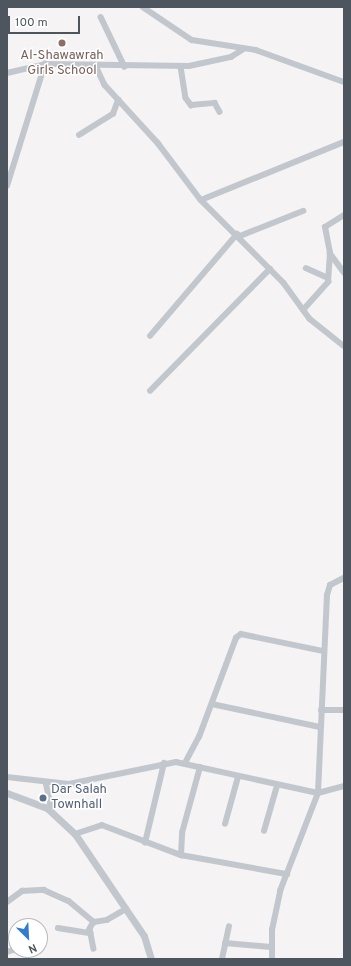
<!DOCTYPE html>
<style>
body{margin:0}
#map{position:relative;width:351px;height:966px;overflow:hidden;background:#f5f3f3;font-family:Overpass,sans-serif}
div>[style]{position:absolute}
.minor>*{height:5.5px;margin:-2.75px;padding:0 2.75px;transform-origin:2.75px;border-radius:2.75px;background:#c1c7cd}
.tertiary>*{height:7px;margin:-3.5px;padding:0 3.5px;transform-origin:3.5px;border-radius:3.5px;background:#c1c7cd}
.dots>*{width:11px;height:11px;translate:-50% -50%;box-sizing:border-box;border:2px solid #fff;border-radius:50%}
span{translate:-50% -50%;white-space:nowrap;text-align:center;line-height:1.15;-webkit-text-stroke:3px #fff;paint-order:stroke}
.education-label{font-size:13px;color:#785e54}
.service-label{font-size:13px;color:#4e5e75}
.left{translate:0 -50%;text-align:left}
.frame{position:absolute;inset:0;border:8px solid #4d565e;pointer-events:none}
.north{position:absolute;left:8px;top:918px;width:40px;height:40px;box-sizing:border-box;background:#fff;border:1px solid #b8bbbf;border-radius:50%;rotate:156deg;font-size:11px;font-weight:700;line-height:16px;text-align:center;color:#4d565e}
.north::after{content:'';display:block;margin:auto;width:14px;height:18px;background:#317cd0;clip-path:polygon(50% 0,100% 100%,50% 72%,0 100%)}
.scale{position:absolute;left:8px;top:16px;width:72px;height:18px;box-sizing:border-box;border:2px solid #4d565e;border-top:0;padding-left:5px;font-size:12px;line-height:14px;white-space:nowrap;color:#4d565e;-webkit-text-stroke:3px #fff;paint-order:stroke}
</style>
<div id="map">
<div class="minor">
<i style="left:143px;top:7px;width:59px;rotate:34deg"></i>
<i style="left:192px;top:40px;width:65px;rotate:8.9deg"></i>
<i style="left:256px;top:50px;width:94px;rotate:20deg"></i>
<i style="left:101px;top:17px;width:55px;rotate:64.4deg"></i>
<i style="left:96px;top:66px;width:21px;rotate:65deg"></i>
<i style="left:105px;top:85px;width:79px;rotate:47.6deg"></i>
<i style="left:158px;top:143px;width:71px;rotate:53deg"></i>
<i style="left:201px;top:200px;width:117px;rotate:45deg"></i>
<i style="left:284px;top:283px;width:44px;rotate:54.2deg"></i>
<i style="left:310px;top:319px;width:43px;rotate:38.5deg"></i>
<i style="left:181px;top:67px;width:31px;rotate:81deg"></i>
<i style="left:186px;top:98px;width:9px;rotate:54deg"></i>
<i style="left:191px;top:105px;width:24px;rotate:-5deg"></i>
<i style="left:215px;top:103px;width:10px;rotate:61deg"></i>
<i style="left:7px;top:73px;width:39px;rotate:-13deg"></i>
<i style="left:45px;top:64px;width:144px;rotate:0.8deg"></i>
<i style="left:189px;top:66px;width:43px;rotate:-12.1deg"></i>
<i style="left:231px;top:57px;width:13px;rotate:-32deg"></i>
<i style="left:79px;top:135px;width:40px;rotate:-32deg"></i>
<i style="left:113px;top:114px;width:15px;rotate:-70deg"></i>
<i style="left:7px;top:186px;width:128px;rotate:-72.7deg"></i>
<i style="left:201px;top:200px;width:154px;rotate:-22.1deg"></i>
<i style="left:240px;top:236px;width:68px;rotate:-21.6deg"></i>
<i style="left:330px;top:253px;width:24px;rotate:54deg"></i>
<i style="left:306px;top:268px;width:24px;rotate:24deg"></i>
<i style="left:303px;top:310px;width:38px;rotate:-48deg"></i>
<i style="left:328px;top:282px;width:29px;rotate:-86deg"></i>
<i style="left:330px;top:253px;width:26px;rotate:-101deg"></i>
<i style="left:325px;top:227px;width:22px;rotate:-32deg"></i>
<i style="left:150px;top:336px;width:134px;rotate:-49.5deg"></i>
<i style="left:150px;top:391px;width:171px;rotate:-45.5deg"></i>
<i style="left:212px;top:704px;width:110px;rotate:12deg"></i>
<i style="left:321px;top:710px;width:23px"></i>
<i style="left:185px;top:763px;width:30px;rotate:-62deg"></i>
<i style="left:199px;top:737px;width:106px;rotate:-69.5deg"></i>
<i style="left:236px;top:638px;width:6px;rotate:-39deg"></i>
<i style="left:241px;top:634px;width:84px;rotate:11.7deg"></i>
<i style="left:7px;top:777px;width:62px;rotate:6.4deg"></i>
<i style="left:69px;top:784px;width:109px;rotate:-11.6deg"></i>
<i style="left:176px;top:762px;width:145px;rotate:12.3deg"></i>
<i style="left:318px;top:793px;width:27px;rotate:-15deg"></i>
<i style="left:46px;top:782px;width:30px;rotate:78deg"></i>
<i style="left:225px;top:824px;width:49px;rotate:-74.5deg"></i>
<i style="left:264px;top:831px;width:47px;rotate:-73.9deg"></i>
<i style="left:75px;top:834px;width:28px;rotate:-18deg"></i>
<i style="left:102px;top:825px;width:85px;rotate:20.8deg"></i>
<i style="left:181px;top:855px;width:108px;rotate:10.2deg"></i>
<i style="left:145px;top:843px;width:82px;rotate:-76.6deg"></i>
<i style="left:181px;top:855px;width:22px;rotate:-87deg"></i>
<i style="left:182px;top:833px;width:68px;rotate:-74.7deg"></i>
<i style="left:7px;top:902px;width:19px;rotate:-36deg"></i>
<i style="left:22px;top:891px;width:22px;rotate:-3deg"></i>
<i style="left:44px;top:890px;width:27px;rotate:24deg"></i>
<i style="left:69px;top:901px;width:33px;rotate:40deg"></i>
<i style="left:94px;top:922px;width:13px;rotate:-9deg"></i>
<i style="left:107px;top:920px;width:22px;rotate:-30deg"></i>
<i style="left:94px;top:922px;width:8px;rotate:120deg"></i>
<i style="left:90px;top:929px;width:20px;rotate:79deg"></i>
<i style="left:58px;top:928px;width:33px;rotate:9deg"></i>
<i style="left:225px;top:943px;width:46px;rotate:5deg"></i>
<i style="left:7px;top:952px;width:9px;rotate:-18deg"></i>
<i style="left:222px;top:959px;width:33px;rotate:-78deg"></i>
<i style="left:272px;top:959px;width:29px;rotate:-90deg"></i>
<i style="left:272px;top:930px;width:40px;rotate:-78deg"></i>
<i style="left:280px;top:891px;width:105px;rotate:-68.8deg"></i>
<i style="left:318px;top:793px;width:198px;rotate:-87.4deg"></i>
<i style="left:327px;top:595px;width:10px;rotate:-73deg"></i>
<i style="left:330px;top:585px;width:16px;rotate:-27deg"></i>
</div>
<div class="tertiary">
<i style="left:7px;top:793px;width:43px;rotate:20.6deg"></i>
<i style="left:47px;top:808px;width:38px;rotate:43deg"></i>
<i style="left:75px;top:834px;width:123px;rotate:55.9deg"></i>
<i style="left:144px;top:936px;width:24px;rotate:73deg"></i>
</div>
<div class="dots">
<i style="left:62px;top:43px;background:#8d6e63"></i>
<i style="left:43px;top:798px;background:#5c6f8a"></i>
</div>
<div class="education-label">
<span style="left:62px;top:64px">Al-Shawawrah<br>Girls School</span>
</div>
<div class="service-label">
<span class="left" style="left:51px;top:798px">Dar Salah<br>Townhall</span>
</div>
<div class="frame"></div>
<div class="north">N</div>
<div class="scale">100 m</div>
</div>
